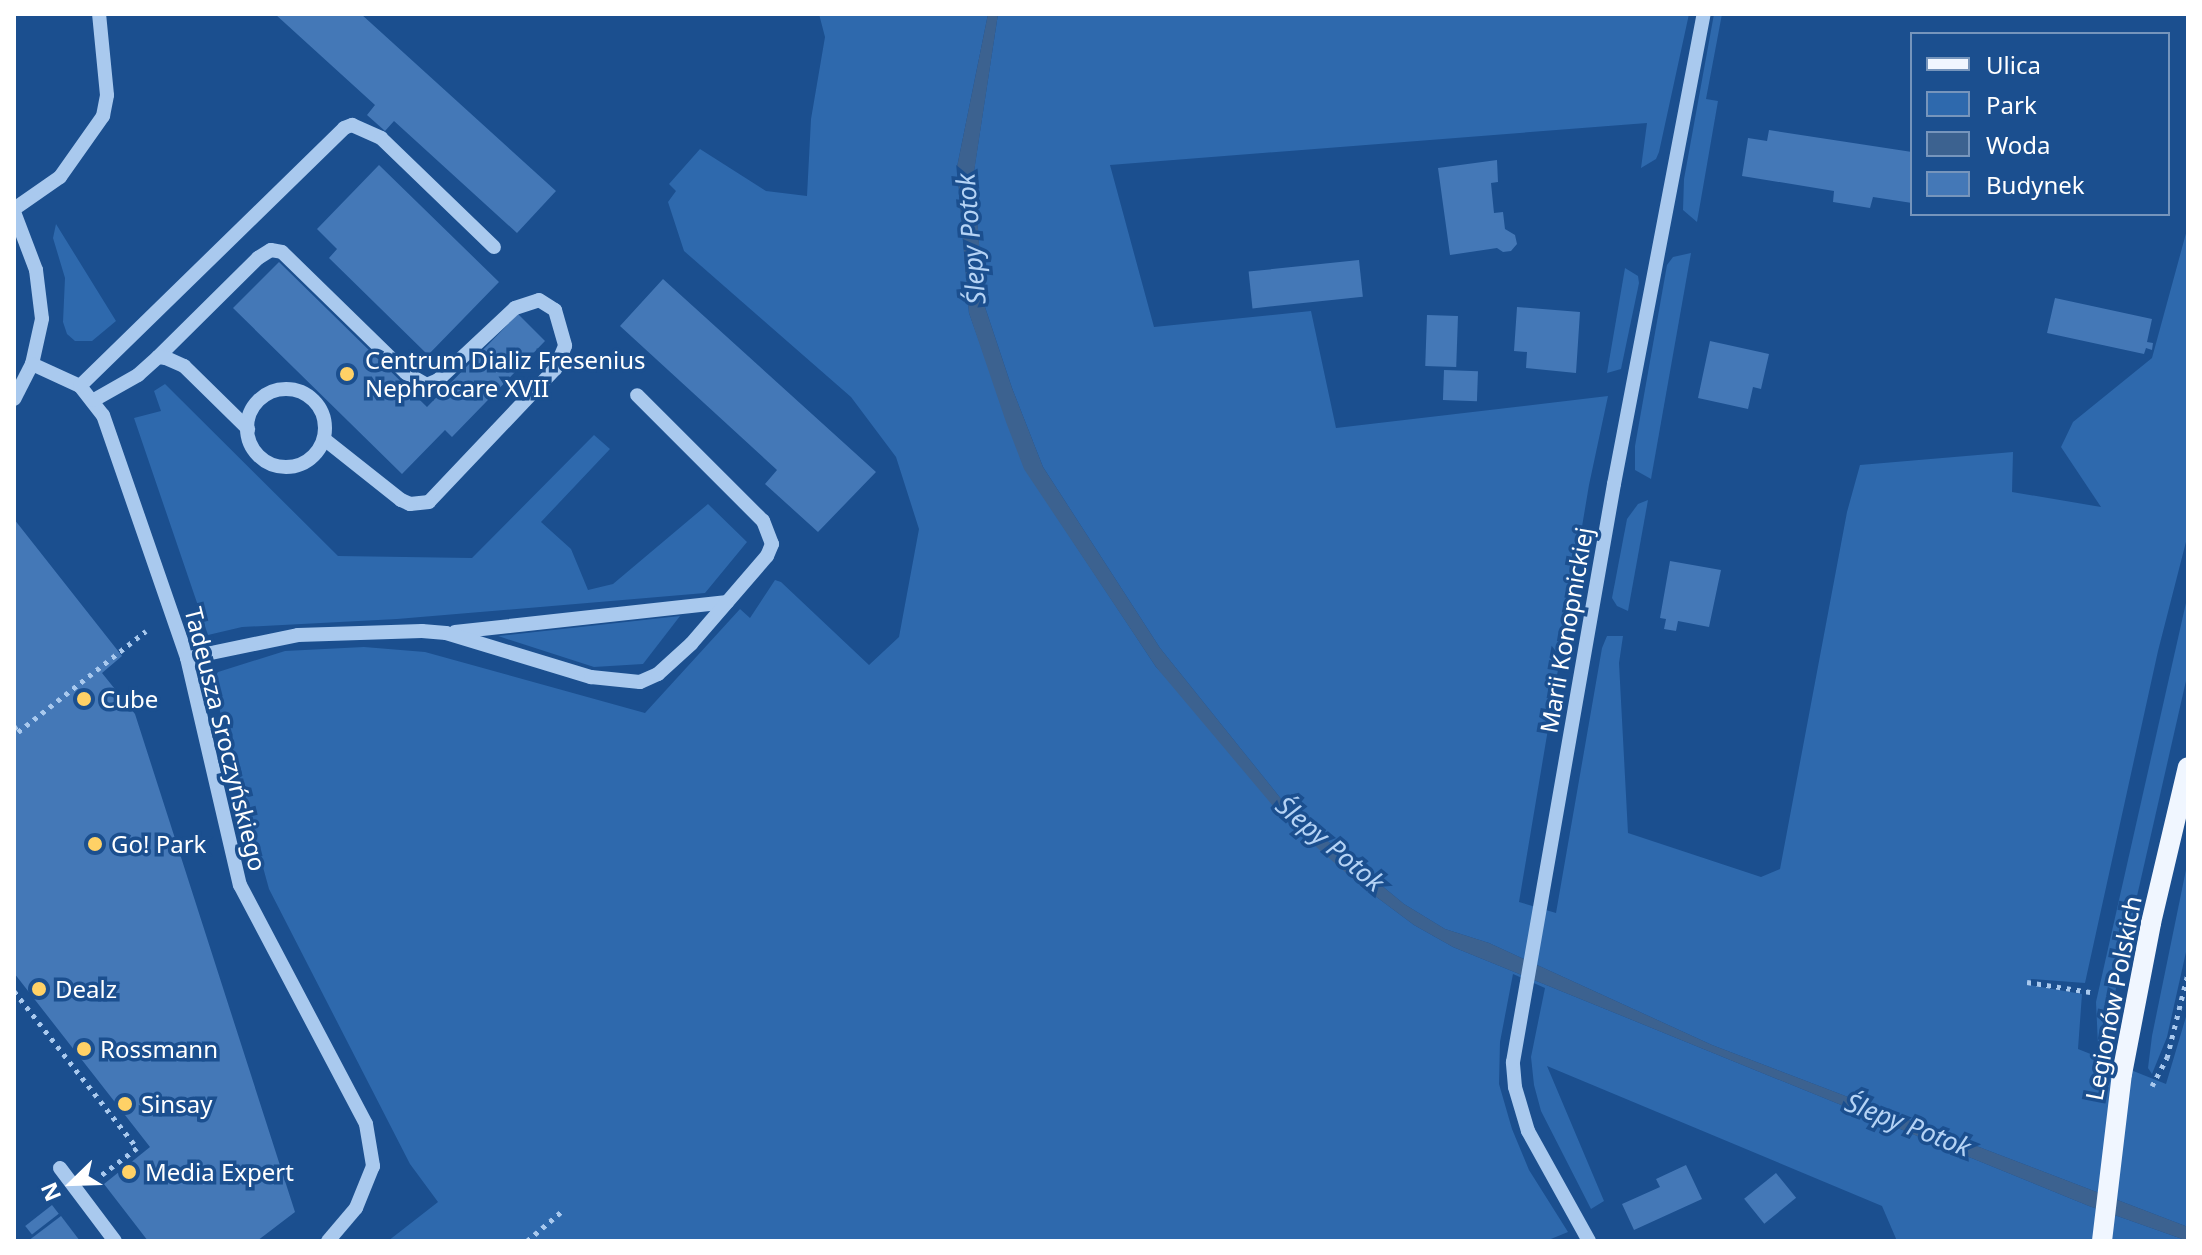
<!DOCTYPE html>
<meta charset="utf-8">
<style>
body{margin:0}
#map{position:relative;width:2202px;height:1255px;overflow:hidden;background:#1b4f8f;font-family:"Noto Sans",sans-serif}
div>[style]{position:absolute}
.green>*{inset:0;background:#2e69ad}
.water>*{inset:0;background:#3c6290}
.building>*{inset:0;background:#4478b7;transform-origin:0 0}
.path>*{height:5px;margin-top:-2.5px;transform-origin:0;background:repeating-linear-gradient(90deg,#a9c9ee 0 4px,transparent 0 10px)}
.minor>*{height:14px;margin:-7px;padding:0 7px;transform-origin:7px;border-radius:7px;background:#a9c9ee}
.minor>.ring{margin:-7px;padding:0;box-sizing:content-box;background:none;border:14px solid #a9c9ee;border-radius:50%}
.major>*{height:20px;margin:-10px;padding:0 10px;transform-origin:10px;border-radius:10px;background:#f0f6ff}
.dots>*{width:22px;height:22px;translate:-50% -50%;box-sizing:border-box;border:4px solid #1b4f8f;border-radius:50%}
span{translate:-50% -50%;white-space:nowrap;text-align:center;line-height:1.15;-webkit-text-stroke:7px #1b4f8f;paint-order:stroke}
.poi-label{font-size:24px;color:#fff}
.left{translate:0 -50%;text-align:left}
.street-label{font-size:24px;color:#fff}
.water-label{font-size:26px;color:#b5d3f5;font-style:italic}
.frame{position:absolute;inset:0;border:16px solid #fff;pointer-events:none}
.legend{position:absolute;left:1910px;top:32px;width:260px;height:184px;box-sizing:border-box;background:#1b4f8f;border:2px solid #7695bc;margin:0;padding:10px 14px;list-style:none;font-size:24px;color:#fff}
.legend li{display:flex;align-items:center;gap:16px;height:40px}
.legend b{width:40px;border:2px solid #7695bc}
.north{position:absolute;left:32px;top:1143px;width:80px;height:80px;-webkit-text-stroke:6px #1b4f8f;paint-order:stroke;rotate:247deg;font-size:22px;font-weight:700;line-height:32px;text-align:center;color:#fff}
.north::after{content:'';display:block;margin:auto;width:28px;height:36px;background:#fff;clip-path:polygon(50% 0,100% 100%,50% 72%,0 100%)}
</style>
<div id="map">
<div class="green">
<i style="clip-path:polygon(819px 14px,988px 14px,957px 167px,969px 313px,1025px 469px,1156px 667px,1359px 884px,1414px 925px,1453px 947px,2089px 1206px,2188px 1241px,1897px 1241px,1882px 1206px,1547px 1066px,1604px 1201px,1591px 1209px,1541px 1111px,1534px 1085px,1531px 1057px,1545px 988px,1513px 974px,1500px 1042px,1499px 1084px,1512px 1129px,1529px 1170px,1568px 1232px,1546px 1241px,388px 1241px,438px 1202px,410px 1164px,269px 889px,212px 682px,218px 672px,285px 651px,364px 647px,425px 652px,645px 713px,740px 609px,750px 618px,775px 580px,781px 582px,869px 665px,899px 637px,919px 529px,896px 457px,851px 397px,684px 251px,668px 202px,676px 191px,669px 184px,700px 149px,766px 191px,807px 196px,811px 119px,825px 37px)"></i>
<i style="clip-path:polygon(998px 14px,1689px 14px,1659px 152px,1656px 159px,1641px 168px,1647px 123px,1110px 165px,1154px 327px,1311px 311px,1336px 428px,1608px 396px,1589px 485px,1519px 902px,1556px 913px,1602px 648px,1607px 636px,1623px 636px,1619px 663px,1628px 833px,1761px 877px,1780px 869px,1847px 512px,1860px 465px,2013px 452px,2012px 492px,2101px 507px,2061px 447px,2073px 422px,2152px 358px,2188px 226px,2188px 534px,2158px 651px,2085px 983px,2031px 979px,2029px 985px,2082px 994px,2078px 1049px,2166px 1084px,2188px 1010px,2188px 1227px,1712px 1045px,1489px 943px,1445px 929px,1404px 904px,1290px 810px,1160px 648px,1043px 467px,1012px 388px,983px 301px,974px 171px)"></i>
<i style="clip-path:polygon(1714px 14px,1722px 14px,1706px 99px,1718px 101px,1697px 222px,1683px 210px,1684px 179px)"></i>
<i style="clip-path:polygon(56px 224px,116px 321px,92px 341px,75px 341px,67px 334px,63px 322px,65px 278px,53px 238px)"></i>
<i style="clip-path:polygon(1691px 253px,1651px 479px,1635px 470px,1635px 446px,1667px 265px,1673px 257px)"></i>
<i style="clip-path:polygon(1625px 268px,1638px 276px,1639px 283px,1621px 369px,1607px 373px)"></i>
<i style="clip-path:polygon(165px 384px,338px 556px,472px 558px,594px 435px,610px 449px,541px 522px,571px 549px,588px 590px,613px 584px,708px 504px,747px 542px,705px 593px,397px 619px,242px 627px,208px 635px,134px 418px,161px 411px,154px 391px)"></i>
<i style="clip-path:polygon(1648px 500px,1628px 611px,1617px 606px,1612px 598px,1627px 519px,1638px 504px)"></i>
<i style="clip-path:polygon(2188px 594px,2188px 672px,2102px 1050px,2098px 1045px,2096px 1002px)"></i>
<i style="clip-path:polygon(680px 616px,643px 664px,594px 667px,498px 636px)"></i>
<i style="clip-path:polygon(2188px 860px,2188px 943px,2167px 1037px,2152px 1074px,2148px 1068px,2152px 1036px)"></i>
</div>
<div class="water">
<i style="clip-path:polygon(988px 14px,998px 14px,974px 172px,983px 301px,1012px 388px,1043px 467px,1160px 648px,1290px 810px,1404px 904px,1445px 929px,1489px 943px,1712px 1045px,2188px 1227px,2188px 1241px,2089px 1206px,1453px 947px,1414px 925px,1359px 884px,1284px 819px,1156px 667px,1024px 469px,1006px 422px,969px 313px,957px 167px)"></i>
</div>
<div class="building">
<i style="clip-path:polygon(275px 14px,361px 14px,556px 191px,517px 233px,394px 121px,385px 131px,367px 115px,375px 105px)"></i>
<i style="clip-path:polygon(1769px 130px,1912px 152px,1912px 203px,1873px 197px,1870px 208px,1833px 202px,1834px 191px,1742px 176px,1748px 138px,1767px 141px)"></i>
<i style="clip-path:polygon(1497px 160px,1498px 182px,1491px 183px,1494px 213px,1503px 212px,1505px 229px,1515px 235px,1517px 244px,1511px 251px,1503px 252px,1497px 248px,1450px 255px,1438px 168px)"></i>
<i style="clip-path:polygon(379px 165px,499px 282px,428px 355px,329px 258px,337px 249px,317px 229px)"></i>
<i style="left:1359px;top:260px;width:37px;height:111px;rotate:84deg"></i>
<i style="clip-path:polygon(279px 262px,427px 407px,518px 314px,545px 341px,452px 437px,445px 430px,402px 474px,233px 308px)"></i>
<i style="clip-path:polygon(663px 279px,876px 472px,818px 532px,765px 484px,777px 470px,620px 326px)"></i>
<i style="clip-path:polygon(2055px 298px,2152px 319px,2147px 342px,2153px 343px,2152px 350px,2146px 348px,2144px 354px,2047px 333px)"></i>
<i style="clip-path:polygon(1517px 307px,1580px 312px,1576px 373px,1526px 368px,1527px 352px,1514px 351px)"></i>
<i style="left:1427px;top:315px;width:31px;height:51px;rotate:2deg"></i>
<i style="clip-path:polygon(1710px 341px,1769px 354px,1761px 389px,1753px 387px,1748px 409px,1698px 398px)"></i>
<i style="left:1444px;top:370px;width:34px;height:30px;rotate:2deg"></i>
<i style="clip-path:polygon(14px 519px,122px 656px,102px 673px,135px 714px,295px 1212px,257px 1241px,148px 1241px,104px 1184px,150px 1147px,14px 973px)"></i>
<i style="clip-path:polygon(1670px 561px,1721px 570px,1709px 627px,1678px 621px,1676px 631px,1664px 629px,1666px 619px,1660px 618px)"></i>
<i style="clip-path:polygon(1686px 1165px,1702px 1199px,1634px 1230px,1622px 1204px,1660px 1187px,1656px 1179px)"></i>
<i style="left:1776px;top:1173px;width:32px;height:41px;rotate:51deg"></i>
<i style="left:52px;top:1205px;width:11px;height:34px;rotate:52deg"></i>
<i style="clip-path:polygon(61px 1216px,80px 1241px,28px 1241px)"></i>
</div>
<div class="path">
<i style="left:14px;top:726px;width:7px;rotate:56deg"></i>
<i style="left:18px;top:732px;width:163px;rotate:-38.3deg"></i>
<i style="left:2027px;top:982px;width:64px;rotate:9deg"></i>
<i style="left:14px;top:991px;width:199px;rotate:51.9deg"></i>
<i style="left:137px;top:1148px;width:48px;rotate:142.7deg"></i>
<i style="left:2152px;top:1086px;width:32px;rotate:-62deg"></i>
<i style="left:2167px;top:1058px;width:88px;rotate:-76.1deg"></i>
<i style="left:527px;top:1241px;width:45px;rotate:-40.5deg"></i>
</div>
<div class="minor">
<i style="left:14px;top:209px;width:56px;rotate:-34.8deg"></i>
<i style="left:60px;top:177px;width:75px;rotate:-54.8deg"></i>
<i style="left:103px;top:116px;width:21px;rotate:-79deg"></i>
<i style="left:107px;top:95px;width:81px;rotate:-95.6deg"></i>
<i style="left:14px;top:212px;width:62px;rotate:69.2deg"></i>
<i style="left:36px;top:270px;width:49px;rotate:83deg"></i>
<i style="left:42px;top:319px;width:46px;rotate:102.5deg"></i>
<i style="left:32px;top:364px;width:39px;rotate:117deg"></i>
<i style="left:158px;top:357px;width:141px;rotate:-44.7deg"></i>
<i style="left:258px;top:258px;width:15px;rotate:-32deg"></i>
<i style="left:271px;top:250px;width:11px;rotate:10deg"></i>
<i style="left:282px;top:252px;width:173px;rotate:44.3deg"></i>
<i style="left:406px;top:373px;width:24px;rotate:30deg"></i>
<i style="left:427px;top:385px;width:12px;rotate:-24deg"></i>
<i style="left:438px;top:380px;width:105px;rotate:-43.1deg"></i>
<i style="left:515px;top:308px;width:25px;rotate:-18deg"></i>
<i style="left:539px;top:300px;width:19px;rotate:32deg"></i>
<i style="left:555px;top:310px;width:37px;rotate:74deg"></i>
<i style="left:565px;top:346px;width:25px;rotate:113deg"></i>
<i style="left:555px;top:369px;width:183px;rotate:133.5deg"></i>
<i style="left:429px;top:502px;width:19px;rotate:174deg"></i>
<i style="left:410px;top:504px;width:10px;rotate:-156deg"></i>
<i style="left:401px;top:500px;width:98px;rotate:-141.6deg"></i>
<i style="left:32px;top:364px;width:53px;rotate:24.6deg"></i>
<i style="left:80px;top:386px;width:37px;rotate:52deg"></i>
<i style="left:103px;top:415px;width:257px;rotate:70.9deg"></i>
<i style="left:187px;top:658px;width:233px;rotate:76.9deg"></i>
<i style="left:240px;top:885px;width:270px;rotate:62.2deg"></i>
<i style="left:366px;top:1124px;width:43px;rotate:80.5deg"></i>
<i style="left:373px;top:1166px;width:45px;rotate:112deg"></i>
<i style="left:356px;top:1208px;width:43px;rotate:130.3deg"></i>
<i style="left:80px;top:386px;width:369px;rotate:-44.3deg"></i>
<i style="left:344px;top:128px;width:9px;rotate:-21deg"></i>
<i style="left:352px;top:125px;width:32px;rotate:24deg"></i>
<i style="left:381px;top:138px;width:157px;rotate:44deg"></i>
<i class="ring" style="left:247px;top:389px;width:64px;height:64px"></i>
<i style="left:94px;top:400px;width:51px;rotate:-29.6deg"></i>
<i style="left:138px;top:375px;width:27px;rotate:-42deg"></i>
<i style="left:158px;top:357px;width:8px;rotate:7deg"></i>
<i style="left:166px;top:358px;width:20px;rotate:24deg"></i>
<i style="left:184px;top:366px;width:90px;rotate:44.5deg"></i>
<i style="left:455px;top:632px;width:274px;rotate:-6.3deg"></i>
<i style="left:187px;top:658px;width:113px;rotate:-11.7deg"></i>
<i style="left:298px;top:635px;width:124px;rotate:-1.8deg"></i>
<i style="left:422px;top:631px;width:24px;rotate:5deg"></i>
<i style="left:446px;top:633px;width:152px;rotate:16.9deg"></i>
<i style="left:591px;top:677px;width:49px;rotate:5.8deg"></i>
<i style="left:640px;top:682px;width:20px;rotate:-24deg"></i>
<i style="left:658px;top:674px;width:45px;rotate:-42.3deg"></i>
<i style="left:691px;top:644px;width:116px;rotate:-49.2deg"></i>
<i style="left:767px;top:556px;width:13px;rotate:-67deg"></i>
<i style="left:772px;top:544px;width:25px;rotate:-111deg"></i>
<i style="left:763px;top:521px;width:178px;rotate:-135deg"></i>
<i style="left:60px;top:1168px;width:91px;rotate:53deg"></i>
<i style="left:1589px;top:1241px;width:126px;rotate:-119deg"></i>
<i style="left:1528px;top:1131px;width:46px;rotate:-106.5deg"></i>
<i style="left:1515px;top:1087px;width:25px;rotate:-95deg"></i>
<i style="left:1513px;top:1062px;width:587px;rotate:-80.09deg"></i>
<i style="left:1614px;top:484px;width:479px;rotate:-79.2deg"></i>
</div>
<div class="major">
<i style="left:2102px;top:1241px;width:168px;rotate:-83.2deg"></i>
<i style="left:2122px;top:1074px;width:154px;rotate:-79.1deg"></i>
<i style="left:2151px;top:923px;width:160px;rotate:-76.7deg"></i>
</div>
<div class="dots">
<i style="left:347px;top:374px;background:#ffd166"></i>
<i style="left:84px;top:699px;background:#ffd166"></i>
<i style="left:95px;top:844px;background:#ffd166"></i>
<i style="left:39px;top:989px;background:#ffd166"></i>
<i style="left:84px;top:1049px;background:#ffd166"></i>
<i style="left:125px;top:1104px;background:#ffd166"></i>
<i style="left:129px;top:1172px;background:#ffd166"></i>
</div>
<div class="poi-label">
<span class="left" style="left:365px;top:374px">Centrum Dializ Fresenius<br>Nephrocare XVII</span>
<span class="left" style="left:100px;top:699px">Cube</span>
<span class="left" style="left:111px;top:844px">Go! Park</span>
<span class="left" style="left:55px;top:989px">Dealz</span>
<span class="left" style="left:100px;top:1049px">Rossmann</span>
<span class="left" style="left:141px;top:1104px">Sinsay</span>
<span class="left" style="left:145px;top:1172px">Media Expert</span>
</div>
<div class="street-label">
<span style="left:1566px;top:630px;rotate:-80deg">Marii Konopnickiej</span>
<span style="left:226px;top:739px;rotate:76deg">Tadeusza Sroczyńskiego</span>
<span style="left:2113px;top:998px;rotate:-79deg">Legionów Polskich</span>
</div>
<div class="water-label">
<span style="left:971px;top:239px;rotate:-95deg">Ślepy Potok</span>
<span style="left:1330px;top:844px;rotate:40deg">Ślepy Potok</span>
<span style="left:1908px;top:1125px;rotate:21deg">Ślepy Potok</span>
</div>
<div class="frame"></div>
<ul class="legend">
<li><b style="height:10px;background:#f0f6ff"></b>Ulica</li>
<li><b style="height:22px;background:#2e69ad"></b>Park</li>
<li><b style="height:22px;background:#3c6290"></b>Woda</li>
<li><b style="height:22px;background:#4478b7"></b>Budynek</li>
</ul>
<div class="north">N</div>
</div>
